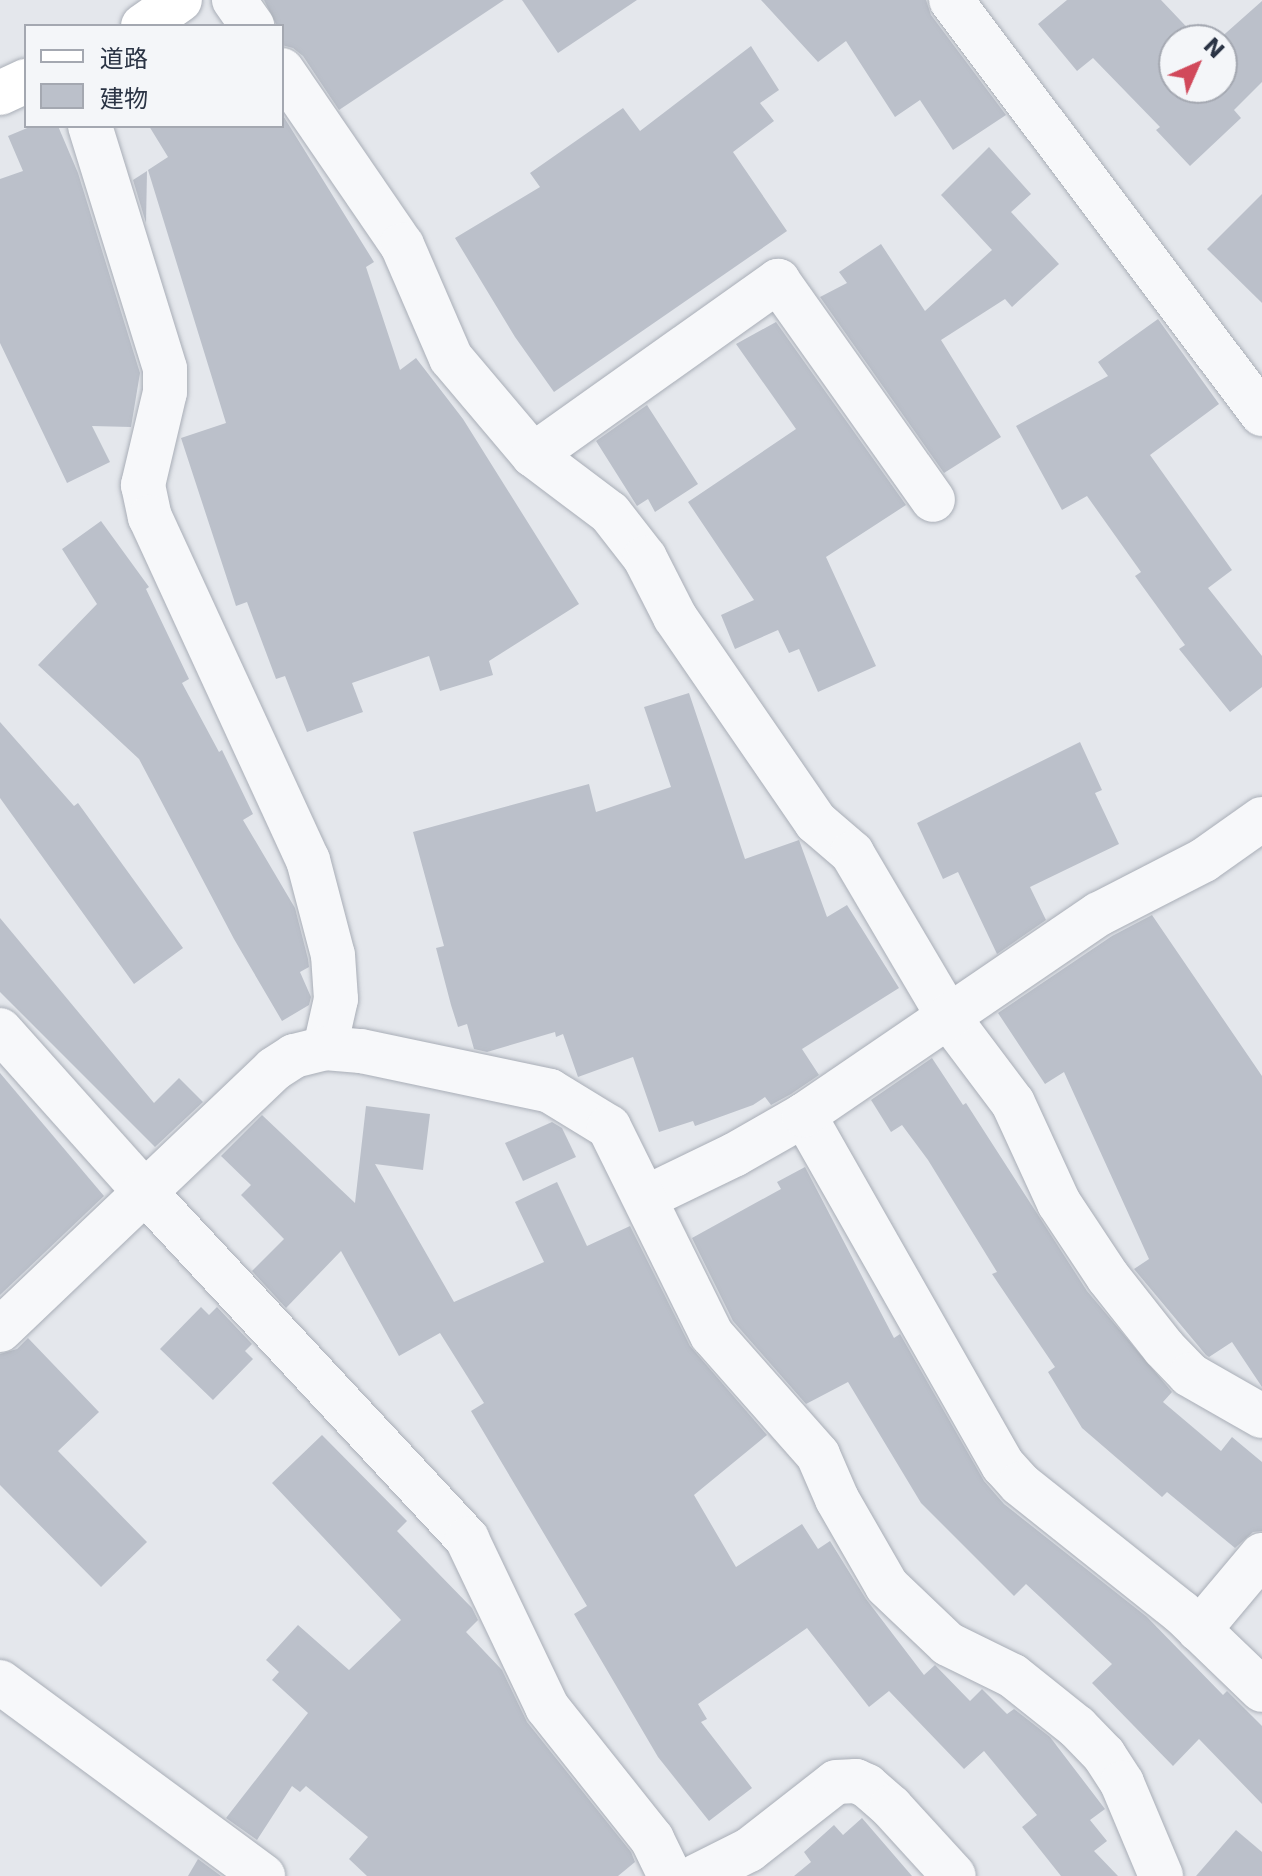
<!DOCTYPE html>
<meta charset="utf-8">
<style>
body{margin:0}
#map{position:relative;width:1262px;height:1876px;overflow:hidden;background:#e4e7ec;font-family:"DejaVu Sans","Noto Sans JP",sans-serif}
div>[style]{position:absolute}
.building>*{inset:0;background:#bbc0ca}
.roads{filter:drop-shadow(0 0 2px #a9aeb7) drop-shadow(0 0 2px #a9aeb7)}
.minor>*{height:44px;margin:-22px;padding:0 22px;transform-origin:22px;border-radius:22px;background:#f7f8fa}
.major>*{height:44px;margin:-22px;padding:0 22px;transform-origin:22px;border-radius:22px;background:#fff}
span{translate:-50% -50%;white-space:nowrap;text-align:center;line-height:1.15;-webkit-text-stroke:6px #f4f6f9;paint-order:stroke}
.legend{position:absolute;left:24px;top:24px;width:260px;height:104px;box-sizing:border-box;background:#f4f6f9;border:2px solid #a4a8b1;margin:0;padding:10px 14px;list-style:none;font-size:24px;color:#2b3445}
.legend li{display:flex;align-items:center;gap:16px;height:40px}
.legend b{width:40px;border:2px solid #a4a8b1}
.north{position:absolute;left:1158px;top:24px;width:80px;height:80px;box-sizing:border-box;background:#f4f6f9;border:2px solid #a4a8b1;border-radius:50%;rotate:45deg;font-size:22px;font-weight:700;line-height:32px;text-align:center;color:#2b3445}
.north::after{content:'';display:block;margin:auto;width:28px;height:36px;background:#d1495b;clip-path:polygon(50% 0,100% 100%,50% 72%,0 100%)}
</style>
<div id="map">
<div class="building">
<i style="clip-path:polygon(264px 0,504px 0,339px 110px,303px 56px,293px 48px,282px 45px,282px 26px,277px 26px)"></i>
<i style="clip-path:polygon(522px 0,637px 0,558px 53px)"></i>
<i style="clip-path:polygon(761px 0,926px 0,931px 15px,1006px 115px,953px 150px,920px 100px,895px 117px,846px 41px,818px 62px)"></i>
<i style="clip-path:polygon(1067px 0,1161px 0,1199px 40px,1174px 40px,1174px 88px,1222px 88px,1222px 40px,1218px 40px,1262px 1px,1262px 82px,1234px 110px,1241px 118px,1190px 166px,1156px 130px,1160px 127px,1093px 58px,1077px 71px,1038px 24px)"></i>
<i style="clip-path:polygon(751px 46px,779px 90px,760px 103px,774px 121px,733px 152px,787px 231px,554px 392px,515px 337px,455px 238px,540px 187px,530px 173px,623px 108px,640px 131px)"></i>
<i style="clip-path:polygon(282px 114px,374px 262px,366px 267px,400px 370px,416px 358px,463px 419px,579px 604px,489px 661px,493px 675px,440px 691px,429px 656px,352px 683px,363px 712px,307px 732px,285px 676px,276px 679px,247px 602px,236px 606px,181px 438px,226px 423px,148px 170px,168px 157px,149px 126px,282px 126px)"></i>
<i style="clip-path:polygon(32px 126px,58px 126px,78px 173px,140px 373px,131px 427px,92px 426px,110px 462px,67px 483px,0 343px,0 179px,23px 171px,8px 136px)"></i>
<i style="clip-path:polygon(989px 147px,1031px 194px,1011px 212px,1059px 264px,1012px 307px,1005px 299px,941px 340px,1001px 437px,944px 473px,820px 297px,847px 283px,839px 272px,881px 244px,925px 311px,992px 250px,941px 195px)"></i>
<i style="clip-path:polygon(147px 171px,146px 223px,133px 180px)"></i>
<i style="clip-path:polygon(1262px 194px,1262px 303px,1207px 249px)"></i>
<i style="clip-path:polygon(1158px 319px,1219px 404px,1150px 455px,1232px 570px,1208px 588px,1262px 656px,1262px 687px,1230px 712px,1179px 649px,1185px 645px,1135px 576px,1141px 572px,1087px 496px,1062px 510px,1016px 426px,1108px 376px,1098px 362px)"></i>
<i style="clip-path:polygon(776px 322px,906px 505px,826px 557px,876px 666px,818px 692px,799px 649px,789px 653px,778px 630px,735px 649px,721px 615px,754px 600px,688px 502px,796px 429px,736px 344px)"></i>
<i style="clip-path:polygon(647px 405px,698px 484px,655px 512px,648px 499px,637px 506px,596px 441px)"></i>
<i style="clip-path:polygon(101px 521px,149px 587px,146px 589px,189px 679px,182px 683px,219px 752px,222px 750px,253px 814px,243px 820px,295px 908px,308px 959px,309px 967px,300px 972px,311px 997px,309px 1005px,282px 1021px,234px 939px,139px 759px,38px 665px,97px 604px,62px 549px)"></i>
<i style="clip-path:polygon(689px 693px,745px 859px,799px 840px,827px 917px,847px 905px,899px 988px,802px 1049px,819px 1075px,791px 1094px,771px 1105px,765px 1097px,753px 1105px,695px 1126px,693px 1121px,659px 1132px,633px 1057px,578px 1077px,563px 1034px,556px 1037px,555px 1032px,487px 1052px,474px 1049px,467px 1024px,458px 1027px,451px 1005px,436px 948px,444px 946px,413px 832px,589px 784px,596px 812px,671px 787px,644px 707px)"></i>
<i style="clip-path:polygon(0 722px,74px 806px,78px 803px,183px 948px,134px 984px,0 798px)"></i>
<i style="clip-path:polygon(1080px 742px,1102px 790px,1095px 793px,1119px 844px,1030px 887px,1046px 920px,997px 954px,958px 872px,943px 879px,917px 823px)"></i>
<i style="clip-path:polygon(1152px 915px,1262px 1076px,1262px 1387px,1232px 1342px,1209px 1357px,1206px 1355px,1134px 1269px,1149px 1259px,1064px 1072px,1045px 1084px,998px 1013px,1112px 936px)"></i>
<i style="clip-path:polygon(0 918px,154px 1103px,179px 1078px,203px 1102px,155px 1147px,0 992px)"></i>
<i style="clip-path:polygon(932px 1058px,963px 1105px,966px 1103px,1087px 1291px,1172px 1392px,1163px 1402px,1221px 1451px,1232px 1437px,1262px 1462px,1262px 1531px,1253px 1532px,1235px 1548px,1167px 1492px,1162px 1497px,1082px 1428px,1048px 1372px,1055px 1367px,992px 1274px,997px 1272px,928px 1160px,902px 1125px,891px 1132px,871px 1100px)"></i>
<i style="clip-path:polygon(0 1073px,104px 1196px,0 1295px)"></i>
<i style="clip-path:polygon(366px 1106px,430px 1114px,423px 1170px,375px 1164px,454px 1302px,544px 1262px,515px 1202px,557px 1182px,587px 1246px,630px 1226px,690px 1346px,767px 1435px,694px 1495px,736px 1567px,802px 1524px,818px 1549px,830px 1541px,866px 1599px,924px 1675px,935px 1665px,970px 1701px,982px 1689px,1007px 1714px,1014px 1709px,1050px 1737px,1105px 1809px,1090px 1820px,1107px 1841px,1094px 1851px,1118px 1876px,1061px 1876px,1022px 1827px,1037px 1815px,984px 1751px,964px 1769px,889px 1691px,869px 1707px,807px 1628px,698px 1704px,707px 1719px,701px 1722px,752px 1788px,709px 1821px,658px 1757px,574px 1614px,587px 1606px,471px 1411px,484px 1403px,440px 1333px,399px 1356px,341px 1251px,286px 1308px,252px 1271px,284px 1239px,241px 1195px,251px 1185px,221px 1156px,262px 1115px,355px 1203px)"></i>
<i style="clip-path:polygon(552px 1122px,562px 1128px,576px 1157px,523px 1181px,505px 1143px)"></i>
<i style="clip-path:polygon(805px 1167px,894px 1338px,900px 1334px,984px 1481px,1004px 1504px,1147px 1617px,1223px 1695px,1227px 1691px,1262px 1726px,1262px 1804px,1199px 1739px,1173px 1766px,1092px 1683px,1112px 1664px,1026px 1584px,1014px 1596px,921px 1503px,848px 1382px,806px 1404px,733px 1321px,692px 1238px,781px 1189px,777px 1182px)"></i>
<i style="clip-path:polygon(201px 1307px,209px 1315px,217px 1307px,252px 1344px,245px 1351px,253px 1359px,213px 1400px,160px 1349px)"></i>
<i style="clip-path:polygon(28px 1338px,99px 1412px,58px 1451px,147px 1542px,101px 1587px,0 1485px,0 1354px,17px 1349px)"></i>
<i style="clip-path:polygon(322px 1435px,407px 1521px,397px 1531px,472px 1608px,478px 1620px,466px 1632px,502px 1670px,527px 1722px,631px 1852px,635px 1862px,618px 1876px,367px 1876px,349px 1859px,368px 1837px,306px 1786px,300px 1792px,292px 1786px,257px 1840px,226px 1818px,308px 1713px,272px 1680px,279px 1672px,266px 1660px,298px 1625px,349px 1670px,401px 1620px,272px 1483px)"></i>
<i style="clip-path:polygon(862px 1818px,912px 1876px,794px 1876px,811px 1862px,804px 1852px,834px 1825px,843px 1835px)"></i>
<i style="clip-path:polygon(1236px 1830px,1262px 1852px,1262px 1876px,1196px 1876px)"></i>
<i style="clip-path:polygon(198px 1859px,221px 1876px,188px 1876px)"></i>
</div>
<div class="roads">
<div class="minor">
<i style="left:234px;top:0;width:32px;rotate:55deg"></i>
<i style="left:951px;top:0;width:518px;rotate:53.09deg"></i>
<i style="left:282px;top:70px;width:212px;rotate:55.6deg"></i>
<i style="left:402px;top:245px;width:123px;rotate:66.6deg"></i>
<i style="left:451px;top:358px;width:127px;rotate:49.8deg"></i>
<i style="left:533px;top:455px;width:96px;rotate:37deg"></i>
<i style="left:610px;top:513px;width:57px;rotate:52.1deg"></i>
<i style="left:645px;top:558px;width:66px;rotate:63deg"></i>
<i style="left:675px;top:617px;width:249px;rotate:55.5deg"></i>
<i style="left:816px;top:822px;width:48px;rotate:40.7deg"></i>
<i style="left:852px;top:853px;width:191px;rotate:59.5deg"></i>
<i style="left:949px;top:1018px;width:106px;rotate:53deg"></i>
<i style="left:1013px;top:1103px;width:110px;rotate:65.3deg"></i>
<i style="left:1059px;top:1203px;width:89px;rotate:56.5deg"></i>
<i style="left:1108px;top:1277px;width:90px;rotate:51.7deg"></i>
<i style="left:1164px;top:1348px;width:37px;rotate:46deg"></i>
<i style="left:1190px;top:1375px;width:83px;rotate:29.7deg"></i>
<i style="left:90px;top:126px;width:254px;rotate:72.8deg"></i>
<i style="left:165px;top:369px;width:23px;rotate:90deg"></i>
<i style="left:165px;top:392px;width:96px;rotate:103.3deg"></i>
<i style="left:143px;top:485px;width:33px;rotate:78deg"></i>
<i style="left:150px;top:517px;width:378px;rotate:65.3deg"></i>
<i style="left:308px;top:860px;width:98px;rotate:75.3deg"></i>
<i style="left:333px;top:955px;width:44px;rotate:86.1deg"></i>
<i style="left:336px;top:999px;width:50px;rotate:102.7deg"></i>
<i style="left:533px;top:455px;width:301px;rotate:-35.4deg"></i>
<i style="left:778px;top:281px;width:268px;rotate:54.7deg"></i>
<i style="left:0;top:1030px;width:216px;rotate:48.2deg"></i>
<i style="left:144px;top:1191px;width:475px;rotate:47.1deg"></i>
<i style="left:467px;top:1539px;width:186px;rotate:64.5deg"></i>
<i style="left:547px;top:1707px;width:169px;rotate:51.5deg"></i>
<i style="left:652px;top:1839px;width:41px;rotate:64.1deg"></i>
<i style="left:804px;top:1115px;width:403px;rotate:60.4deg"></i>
<i style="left:1003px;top:1465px;width:25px;rotate:48deg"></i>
<i style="left:1020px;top:1484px;width:206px;rotate:38.5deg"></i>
<i style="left:1181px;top:1612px;width:112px;rotate:43.9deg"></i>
<i style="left:647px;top:1197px;width:97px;rotate:-25.8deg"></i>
<i style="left:734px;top:1155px;width:81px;rotate:-29.7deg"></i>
<i style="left:804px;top:1115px;width:357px;rotate:-34.3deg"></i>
<i style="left:1099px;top:914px;width:118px;rotate:-27.2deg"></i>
<i style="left:1204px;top:860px;width:71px;rotate:-35.3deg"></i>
<i style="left:0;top:1330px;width:378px;rotate:-43.6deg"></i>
<i style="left:274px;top:1069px;width:24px;rotate:-33deg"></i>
<i style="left:294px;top:1056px;width:32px;rotate:-14deg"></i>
<i style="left:325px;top:1048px;width:36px;rotate:5deg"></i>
<i style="left:361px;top:1051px;width:193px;rotate:11.9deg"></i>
<i style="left:550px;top:1091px;width:69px;rotate:31.4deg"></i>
<i style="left:609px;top:1127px;width:232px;rotate:63.7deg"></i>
<i style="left:712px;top:1335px;width:160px;rotate:48.5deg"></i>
<i style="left:818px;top:1455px;width:48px;rotate:66.6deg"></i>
<i style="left:837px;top:1499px;width:100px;rotate:60.1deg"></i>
<i style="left:887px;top:1586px;width:84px;rotate:43.6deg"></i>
<i style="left:948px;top:1644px;width:72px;rotate:26.2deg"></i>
<i style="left:1013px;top:1676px;width:82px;rotate:38.6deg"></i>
<i style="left:1077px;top:1727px;width:39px;rotate:46deg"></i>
<i style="left:1104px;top:1755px;width:33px;rotate:57deg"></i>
<i style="left:1122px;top:1783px;width:101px;rotate:67.2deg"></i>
<i style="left:1199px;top:1630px;width:98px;rotate:-50deg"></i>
<i style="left:0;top:1682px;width:327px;rotate:36.4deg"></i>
<i style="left:697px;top:1876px;width:58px;rotate:-26.6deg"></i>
<i style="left:749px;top:1850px;width:110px;rotate:-38deg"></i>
<i style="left:836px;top:1782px;width:20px;rotate:-3deg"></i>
<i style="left:856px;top:1781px;width:12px;rotate:24deg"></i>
<i style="left:867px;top:1786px;width:32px;rotate:41deg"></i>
<i style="left:891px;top:1807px;width:93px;rotate:47.6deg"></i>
</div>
<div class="major">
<i style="left:143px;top:26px;width:45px;rotate:-35.1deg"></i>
<i style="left:0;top:93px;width:29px;rotate:-25deg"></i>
</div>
</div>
<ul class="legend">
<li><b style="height:10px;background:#fff"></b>道路</li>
<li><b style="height:22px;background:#bbc0ca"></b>建物</li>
</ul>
<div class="north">N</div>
</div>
